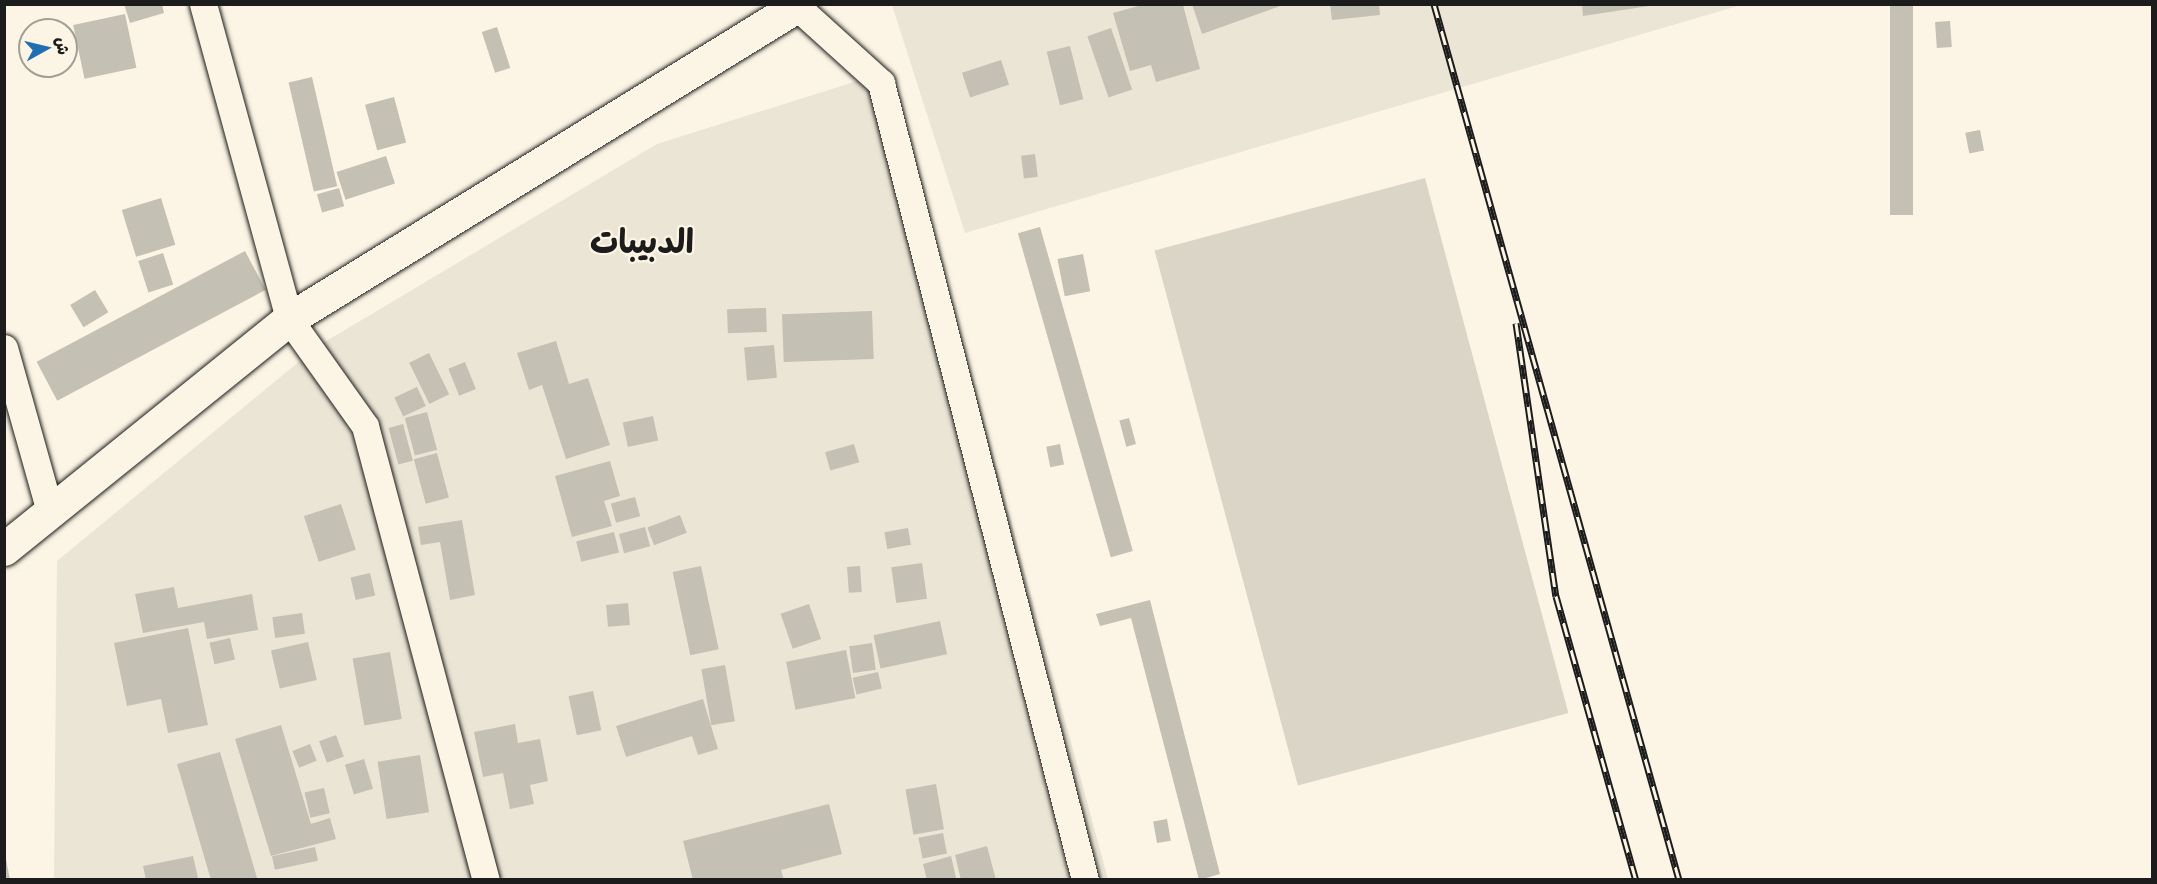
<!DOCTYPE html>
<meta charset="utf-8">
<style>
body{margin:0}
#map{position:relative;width:2157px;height:884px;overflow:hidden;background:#fcf5e5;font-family:"Playpen Sans","Playpen Sans Arabic",sans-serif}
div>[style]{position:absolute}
.built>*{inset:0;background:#ebe5d6}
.green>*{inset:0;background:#dbd5c8;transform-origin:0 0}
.building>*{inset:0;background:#c4c0b3;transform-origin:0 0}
.roads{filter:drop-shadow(0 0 2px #1c1c1c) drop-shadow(0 0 2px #1c1c1c)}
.street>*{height:27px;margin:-13.5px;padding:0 13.5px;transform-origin:13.5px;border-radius:13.5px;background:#fcf5e5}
.primary>*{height:33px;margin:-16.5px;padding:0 16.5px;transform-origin:16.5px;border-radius:16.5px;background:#fcf5e5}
.rail>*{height:7px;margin-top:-3.5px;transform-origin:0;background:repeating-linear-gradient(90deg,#fcf5e5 0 14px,#1c1c1c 0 28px);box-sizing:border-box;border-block:2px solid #1c1c1c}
span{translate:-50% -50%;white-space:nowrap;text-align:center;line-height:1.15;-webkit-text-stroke:4.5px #fcf5e5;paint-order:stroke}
.town-label{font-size:33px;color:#1c1c1c;font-weight:700}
.frame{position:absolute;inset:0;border:6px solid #1c1c1c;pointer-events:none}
.north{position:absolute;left:18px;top:18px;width:60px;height:60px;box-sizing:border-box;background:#fcf5e5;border:2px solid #a29e95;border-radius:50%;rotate:82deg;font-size:16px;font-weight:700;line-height:24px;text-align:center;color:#1c1c1c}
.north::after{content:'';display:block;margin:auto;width:21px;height:27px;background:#1f6fb2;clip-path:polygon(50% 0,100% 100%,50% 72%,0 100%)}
</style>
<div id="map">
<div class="built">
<i style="clip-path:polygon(892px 5px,1741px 5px,965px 233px)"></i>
<i style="clip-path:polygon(889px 71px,1108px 879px,54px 880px,57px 561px,318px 346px,657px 144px)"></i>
</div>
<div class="green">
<i style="left:1425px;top:178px;width:554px;height:280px;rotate:75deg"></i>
</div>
<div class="building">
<i style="clip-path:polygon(124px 4px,162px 4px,164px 13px,130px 23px)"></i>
<i style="clip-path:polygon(1192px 4px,1283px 4px,1283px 5px,1202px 34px)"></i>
<i style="clip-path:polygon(1330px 4px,1379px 4px,1380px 15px,1332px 20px)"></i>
<i style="clip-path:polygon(1582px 4px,1649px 4px,1649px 6px,1583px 16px)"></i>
<i style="left:1890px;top:4px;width:23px;height:211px"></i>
<i style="clip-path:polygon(1142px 5px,1183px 5px,1200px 69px,1156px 82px,1151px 65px,1130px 71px,1113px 13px)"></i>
<i style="left:125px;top:14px;width:55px;height:53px;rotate:78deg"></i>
<i style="left:1950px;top:21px;width:26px;height:15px;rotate:86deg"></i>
<i style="left:497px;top:27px;width:43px;height:16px;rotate:72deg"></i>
<i style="left:1111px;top:28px;width:65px;height:25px;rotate:71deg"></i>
<i style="left:1070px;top:46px;width:55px;height:24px;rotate:76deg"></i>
<i style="left:1001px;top:60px;width:26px;height:41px;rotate:72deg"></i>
<i style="left:312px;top:77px;width:112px;height:24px;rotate:77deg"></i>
<i style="left:394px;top:97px;width:47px;height:30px;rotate:75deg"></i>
<i style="left:1980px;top:130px;width:21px;height:15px;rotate:79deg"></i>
<i style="left:1035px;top:154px;width:23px;height:14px;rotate:83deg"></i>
<i style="left:386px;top:156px;width:29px;height:52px;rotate:72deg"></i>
<i style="left:339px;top:188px;width:19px;height:23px;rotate:74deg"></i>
<i style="left:161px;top:198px;width:49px;height:41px;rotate:73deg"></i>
<i style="left:1040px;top:227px;width:337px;height:23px;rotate:74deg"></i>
<i style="left:245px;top:251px;width:44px;height:236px;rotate:62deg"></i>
<i style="left:163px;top:253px;width:33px;height:26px;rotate:72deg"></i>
<i style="left:1083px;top:254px;width:38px;height:26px;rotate:79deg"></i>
<i style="left:95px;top:290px;width:26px;height:29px;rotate:59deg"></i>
<i style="left:766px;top:308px;width:24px;height:39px;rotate:88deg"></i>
<i style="left:872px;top:311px;width:48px;height:90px;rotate:88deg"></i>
<i style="clip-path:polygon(556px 341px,569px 384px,588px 378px,610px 445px,566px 459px,542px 385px,529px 390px,517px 353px)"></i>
<i style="left:774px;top:345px;width:33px;height:30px;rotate:85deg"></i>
<i style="left:429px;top:353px;width:46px;height:22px;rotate:64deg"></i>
<i style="left:465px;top:362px;width:29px;height:18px;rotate:68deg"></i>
<i style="left:417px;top:387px;width:21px;height:25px;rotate:65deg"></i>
<i style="left:427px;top:412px;width:39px;height:23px;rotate:75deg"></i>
<i style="left:653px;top:416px;width:25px;height:31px;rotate:78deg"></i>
<i style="left:1129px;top:418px;width:27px;height:10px;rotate:75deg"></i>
<i style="left:403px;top:424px;width:38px;height:15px;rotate:75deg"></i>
<i style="left:854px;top:444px;width:19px;height:30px;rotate:74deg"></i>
<i style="left:1060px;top:444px;width:21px;height:14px;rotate:79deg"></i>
<i style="left:437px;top:453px;width:46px;height:24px;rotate:75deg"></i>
<i style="clip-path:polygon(610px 461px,620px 496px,604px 501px,612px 526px,572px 537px,555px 476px)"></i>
<i style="left:635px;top:497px;width:20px;height:25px;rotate:75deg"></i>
<i style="left:341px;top:504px;width:48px;height:39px;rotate:72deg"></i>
<i style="left:680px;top:515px;width:19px;height:35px;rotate:69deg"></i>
<i style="clip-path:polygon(462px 520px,475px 595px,450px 600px,440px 542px,421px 545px,418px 527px)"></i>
<i style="left:645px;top:527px;width:20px;height:27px;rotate:75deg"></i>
<i style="left:908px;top:528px;width:17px;height:24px;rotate:80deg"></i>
<i style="left:614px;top:532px;width:21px;height:39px;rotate:76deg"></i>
<i style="left:922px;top:563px;width:36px;height:31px;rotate:82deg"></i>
<i style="left:701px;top:566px;width:85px;height:29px;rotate:78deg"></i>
<i style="left:860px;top:566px;width:26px;height:13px;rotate:86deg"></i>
<i style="left:370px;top:573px;width:23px;height:20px;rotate:77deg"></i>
<i style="clip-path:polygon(174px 587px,178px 608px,252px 594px,258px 630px,207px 639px,204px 622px,143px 633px,135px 594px)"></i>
<i style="clip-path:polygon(1150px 600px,1220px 874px,1199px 880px,1131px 618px,1100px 626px,1096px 614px)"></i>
<i style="left:628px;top:603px;width:22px;height:22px;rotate:85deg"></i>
<i style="left:809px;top:604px;width:37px;height:30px;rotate:71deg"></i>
<i style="left:302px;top:613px;width:21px;height:30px;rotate:82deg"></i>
<i style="left:940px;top:621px;width:34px;height:68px;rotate:78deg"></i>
<i style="clip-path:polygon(188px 628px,208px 725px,168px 733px,161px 699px,127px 706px,114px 643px)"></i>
<i style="left:230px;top:638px;width:22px;height:21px;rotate:77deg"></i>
<i style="left:308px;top:642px;width:39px;height:38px;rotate:77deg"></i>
<i style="left:872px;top:643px;width:27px;height:23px;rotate:82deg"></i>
<i style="left:846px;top:650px;width:49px;height:61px;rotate:79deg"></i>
<i style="left:390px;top:652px;width:68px;height:38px;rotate:80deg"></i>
<i style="left:725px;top:665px;width:57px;height:24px;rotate:80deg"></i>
<i style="left:878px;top:672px;width:17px;height:26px;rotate:77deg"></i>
<i style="left:593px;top:691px;width:40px;height:25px;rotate:78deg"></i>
<i style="clip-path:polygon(703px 699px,718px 749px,698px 755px,692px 736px,626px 757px,616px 726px)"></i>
<i style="clip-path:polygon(515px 724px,518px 743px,540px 739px,548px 781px,530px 785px,534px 804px,510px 809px,503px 773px,483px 777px,474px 732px)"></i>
<i style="clip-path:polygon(281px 725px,311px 824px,330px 818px,336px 839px,271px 856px,235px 739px)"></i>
<i style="left:336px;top:735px;width:23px;height:18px;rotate:70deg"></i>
<i style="left:310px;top:744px;width:18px;height:19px;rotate:68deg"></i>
<i style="clip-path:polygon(220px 752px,257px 878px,252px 880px,211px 880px,177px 764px)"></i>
<i style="left:420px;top:755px;width:58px;height:43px;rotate:81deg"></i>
<i style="left:364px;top:759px;width:31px;height:20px;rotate:73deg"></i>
<i style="left:936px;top:784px;width:46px;height:31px;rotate:80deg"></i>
<i style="left:324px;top:788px;width:26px;height:20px;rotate:77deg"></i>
<i style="clip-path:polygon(829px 804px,842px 854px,781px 870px,784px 880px,693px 880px,683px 841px)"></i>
<i style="left:1167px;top:819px;width:22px;height:14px;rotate:80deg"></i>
<i style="left:943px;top:833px;width:21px;height:25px;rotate:79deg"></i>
<i style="clip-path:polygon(987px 846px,996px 880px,961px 880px,955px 855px)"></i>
<i style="left:315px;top:847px;width:14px;height:44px;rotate:78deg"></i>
<i style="clip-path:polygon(193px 856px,198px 878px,146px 880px,143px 866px)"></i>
<i style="clip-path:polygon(951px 856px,956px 878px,927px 880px,923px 864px)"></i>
<i style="clip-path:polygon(4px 859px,6px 859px,10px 880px,4px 880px)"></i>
</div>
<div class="roads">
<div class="street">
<i style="left:203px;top:4px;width:327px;rotate:74.7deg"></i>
<i style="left:289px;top:319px;width:131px;rotate:54.6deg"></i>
<i style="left:365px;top:426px;width:470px;rotate:75.1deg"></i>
<i style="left:794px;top:4px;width:118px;rotate:42.2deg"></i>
<i style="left:881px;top:83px;width:823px;rotate:75.64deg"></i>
<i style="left:4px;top:348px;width:170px;rotate:74.3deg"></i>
</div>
<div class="primary">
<i style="left:4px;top:549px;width:366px;rotate:-38.9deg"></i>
<i style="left:289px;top:319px;width:600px;rotate:-31.65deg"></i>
</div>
</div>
<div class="rail">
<i style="left:1434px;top:4px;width:910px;rotate:74.37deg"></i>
<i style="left:1516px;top:323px;width:276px;rotate:81.7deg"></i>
<i style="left:1556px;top:596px;width:295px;rotate:74.3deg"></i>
</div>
<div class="town-label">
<span style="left:642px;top:240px">الدبيبات</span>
</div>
<div class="frame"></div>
<div class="north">ش</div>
</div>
